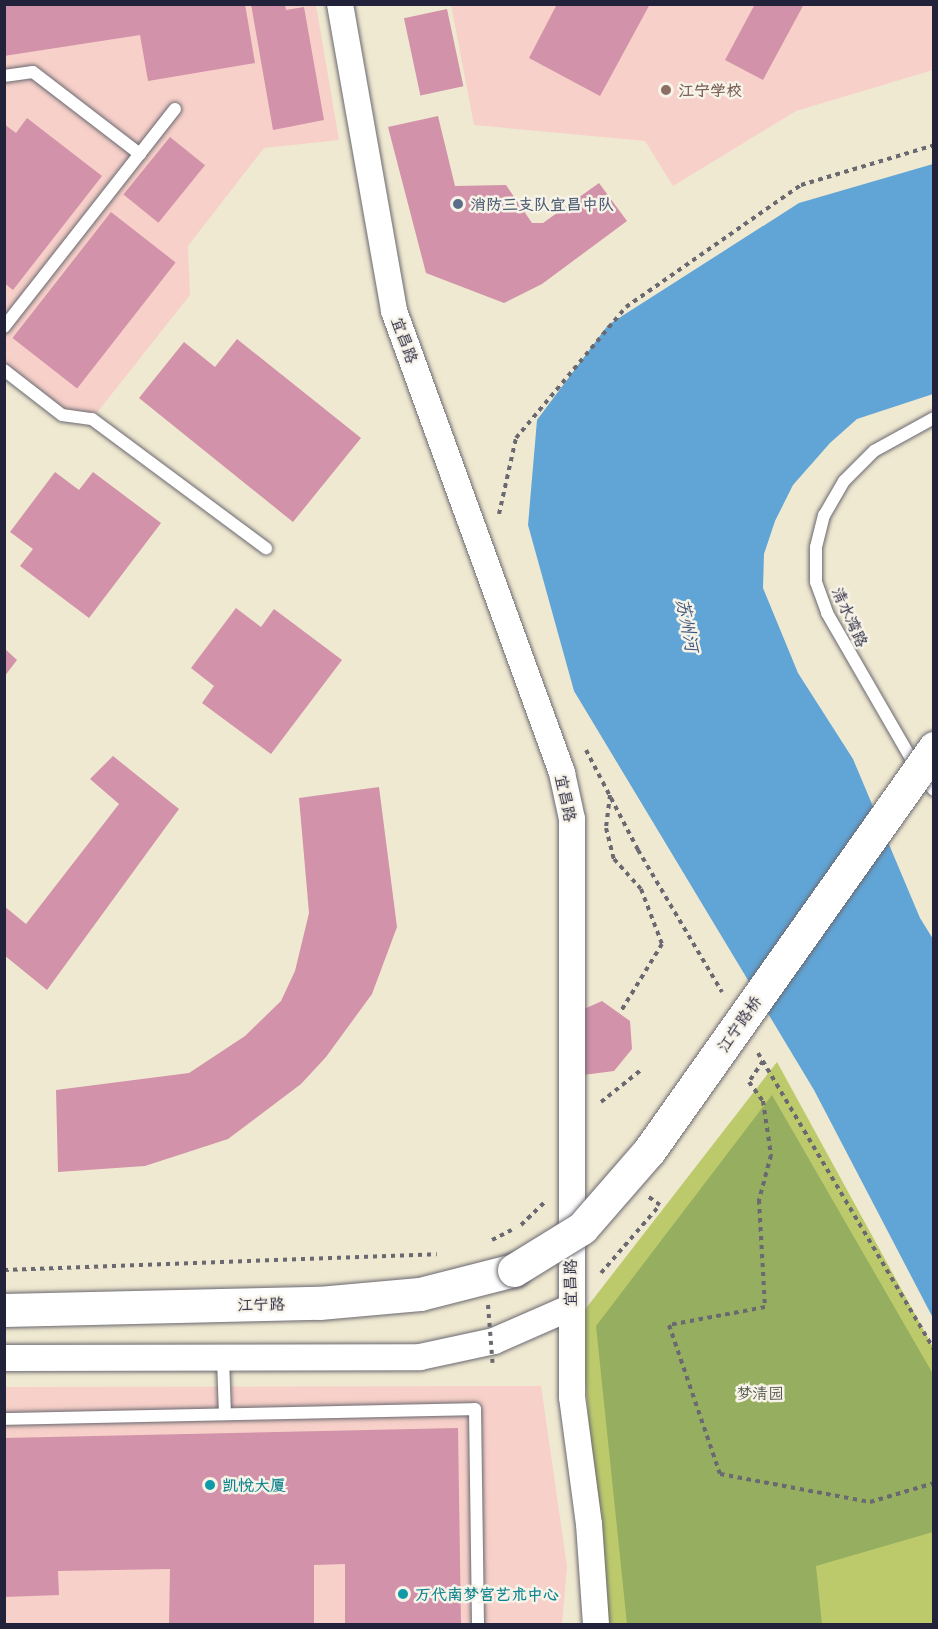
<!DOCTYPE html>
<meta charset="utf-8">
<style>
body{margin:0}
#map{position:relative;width:938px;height:1629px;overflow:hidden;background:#f0e9d1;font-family:Mali,"LXGW WenKai TC",sans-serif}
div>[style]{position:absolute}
.built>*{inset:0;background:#f7d0c9}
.green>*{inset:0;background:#bdca6c}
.forest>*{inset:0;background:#96ae60}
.water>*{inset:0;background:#61a5d6}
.building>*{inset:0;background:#d292a9;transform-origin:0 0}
.path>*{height:4px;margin-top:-2px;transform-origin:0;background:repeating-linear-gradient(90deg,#6a6870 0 4.5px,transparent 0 9px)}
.roads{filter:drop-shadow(0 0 2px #6a6870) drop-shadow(0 0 2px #6a6870)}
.lane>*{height:12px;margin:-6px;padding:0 6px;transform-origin:6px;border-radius:6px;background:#fff}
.street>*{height:26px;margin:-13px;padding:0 13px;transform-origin:13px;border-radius:13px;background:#fff}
.secondary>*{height:33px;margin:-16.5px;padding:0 16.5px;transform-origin:16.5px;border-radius:16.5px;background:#fff}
.path-bridge>*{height:4px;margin-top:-2px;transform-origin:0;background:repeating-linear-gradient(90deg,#6a6870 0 4.5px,transparent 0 9px)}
.bridges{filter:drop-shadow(0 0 2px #6a6870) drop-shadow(0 0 2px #6a6870)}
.secondary-bridge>*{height:33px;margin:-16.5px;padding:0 16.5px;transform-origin:16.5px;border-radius:16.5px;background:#fff}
.dots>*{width:16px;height:16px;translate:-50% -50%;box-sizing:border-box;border:3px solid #f7f3e8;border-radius:50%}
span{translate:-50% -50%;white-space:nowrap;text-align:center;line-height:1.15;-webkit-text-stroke:5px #f7f3e8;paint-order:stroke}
.education-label{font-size:16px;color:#785e54;font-weight:700}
.left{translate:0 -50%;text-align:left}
.service-label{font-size:16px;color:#4e5e75;font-weight:700}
.street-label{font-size:16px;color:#22223b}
.park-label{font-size:16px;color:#50544a}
.culture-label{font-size:16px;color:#0d838f;font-weight:700}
.water-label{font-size:18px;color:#3b5679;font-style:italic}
.frame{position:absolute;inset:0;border:6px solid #22223b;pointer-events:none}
</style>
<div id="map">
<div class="built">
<i style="clip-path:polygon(4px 5px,316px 5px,339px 140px,264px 148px,188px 246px,190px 295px,92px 419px,62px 415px,5px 370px)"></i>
<i style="clip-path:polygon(451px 5px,933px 5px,933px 70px,796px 111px,673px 186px,645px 141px,474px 125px)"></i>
<i style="clip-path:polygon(541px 1386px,567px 1566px,562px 1624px,5px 1624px,4px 1387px)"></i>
</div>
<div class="green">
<i style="clip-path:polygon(777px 1062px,933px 1347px,933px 1624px,606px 1624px,580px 1316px)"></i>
</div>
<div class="forest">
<i style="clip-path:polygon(772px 1095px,933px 1374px,933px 1532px,816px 1566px,822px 1624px,627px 1624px,596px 1326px)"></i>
</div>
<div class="water">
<i style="clip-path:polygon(933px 164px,933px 394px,857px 419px,830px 443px,793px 485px,775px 521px,764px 554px,763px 588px,798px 673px,853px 759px,920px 918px,933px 939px,933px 1318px,814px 1090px,574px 691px,528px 525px,537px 420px,608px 325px,799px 203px)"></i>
</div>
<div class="building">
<i style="clip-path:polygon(4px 4px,245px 4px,255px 63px,148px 81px,140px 35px,4px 56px)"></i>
<i style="clip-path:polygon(251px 4px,285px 4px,286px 10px,304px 7px,324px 120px,273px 130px)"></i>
<i style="clip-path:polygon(557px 4px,650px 4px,600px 96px,529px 58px)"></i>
<i style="clip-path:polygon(755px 4px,804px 4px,763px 80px,725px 60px)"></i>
<i style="left:447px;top:9px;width:79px;height:44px;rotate:78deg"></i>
<i style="clip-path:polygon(438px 116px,455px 186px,506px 185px,532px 223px,543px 223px,599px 183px,627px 221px,542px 284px,504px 303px,426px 273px,388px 127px)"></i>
<i style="clip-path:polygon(27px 118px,102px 176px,13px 290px,4px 283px,4px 124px,16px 133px)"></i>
<i style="left:170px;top:137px;width:45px;height:74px;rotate:39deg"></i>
<i style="left:111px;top:212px;width:82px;height:160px;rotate:38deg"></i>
<i style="clip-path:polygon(237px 339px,361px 438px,293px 522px,139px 398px,184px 342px,215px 367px)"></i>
<i style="clip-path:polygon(55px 472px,79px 490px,93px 472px,161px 523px,89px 618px,20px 566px,33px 549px,10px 532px)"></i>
<i style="clip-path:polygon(236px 608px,261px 627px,274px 609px,342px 660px,271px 754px,202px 703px,214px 686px,191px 668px)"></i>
<i style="clip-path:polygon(4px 648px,17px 660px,4px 677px)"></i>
<i style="clip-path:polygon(113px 756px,179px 809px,47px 990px,4px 955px,4px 906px,26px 924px,119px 804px,90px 779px)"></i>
<i style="clip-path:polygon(379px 787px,397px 927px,372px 994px,326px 1057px,301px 1084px,228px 1139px,145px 1166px,58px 1172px,56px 1090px,189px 1073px,245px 1036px,281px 1001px,295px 971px,309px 913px,299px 798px)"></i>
<i style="clip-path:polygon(602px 1001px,630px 1021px,632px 1049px,614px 1071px,583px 1075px,584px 1009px)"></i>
<i style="clip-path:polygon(458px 1428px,461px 1624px,345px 1624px,345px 1564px,314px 1565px,314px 1624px,169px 1624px,170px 1569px,58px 1571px,59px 1595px,4px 1597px,4px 1438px)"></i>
</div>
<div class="path">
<i style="left:499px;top:514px;width:78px;rotate:-77.4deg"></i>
<i style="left:516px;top:438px;width:171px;rotate:-50deg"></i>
<i style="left:626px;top:307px;width:213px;rotate:-34.9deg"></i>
<i style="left:801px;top:185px;width:139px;rotate:-16.7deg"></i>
<i style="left:586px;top:750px;width:113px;rotate:62.5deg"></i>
<i style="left:638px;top:850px;width:165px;rotate:59.4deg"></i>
<i style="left:610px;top:795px;width:33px;rotate:97deg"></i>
<i style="left:606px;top:828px;width:32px;rotate:76deg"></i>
<i style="left:614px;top:859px;width:40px;rotate:48deg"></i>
<i style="left:641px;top:889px;width:59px;rotate:69.1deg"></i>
<i style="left:662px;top:944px;width:79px;rotate:121.5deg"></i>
<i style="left:758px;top:1053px;width:344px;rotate:59.3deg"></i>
<i style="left:763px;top:1061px;width:25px;rotate:124deg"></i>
<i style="left:749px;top:1082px;width:24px;rotate:54deg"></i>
<i style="left:763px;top:1101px;width:55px;rotate:81.6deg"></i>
<i style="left:771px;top:1155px;width:47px;rotate:104.9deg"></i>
<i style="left:759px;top:1200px;width:107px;rotate:86.8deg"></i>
<i style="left:765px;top:1307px;width:98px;rotate:169.4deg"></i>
<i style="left:669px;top:1325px;width:157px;rotate:71.1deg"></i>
<i style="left:720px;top:1474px;width:153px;rotate:10.6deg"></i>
<i style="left:870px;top:1502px;width:67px;rotate:-16.5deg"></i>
<i style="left:601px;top:1102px;width:51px;rotate:-38.7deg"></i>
<i style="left:521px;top:1225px;width:32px;rotate:-44deg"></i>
<i style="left:492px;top:1240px;width:22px;rotate:-27deg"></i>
<i style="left:4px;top:1270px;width:433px;rotate:-2.1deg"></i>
<i style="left:601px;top:1273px;width:90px;rotate:-49.1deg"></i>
<i style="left:660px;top:1205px;width:14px;rotate:-144deg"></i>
</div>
<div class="roads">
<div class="lane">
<i style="left:4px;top:76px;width:29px;rotate:-8deg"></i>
<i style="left:33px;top:72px;width:135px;rotate:37.5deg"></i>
<i style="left:4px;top:327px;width:277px;rotate:-51.9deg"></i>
<i style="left:4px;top:370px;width:73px;rotate:37.8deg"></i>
<i style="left:62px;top:415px;width:30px;rotate:8deg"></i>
<i style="left:92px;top:419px;width:217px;rotate:36.6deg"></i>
<i style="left:934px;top:418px;width:68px;rotate:151.2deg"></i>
<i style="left:874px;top:451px;width:42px;rotate:135deg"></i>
<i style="left:844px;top:481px;width:39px;rotate:120deg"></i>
<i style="left:824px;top:515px;width:33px;rotate:104deg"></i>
<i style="left:816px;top:547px;width:35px;rotate:90deg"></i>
<i style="left:816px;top:582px;width:33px;rotate:70deg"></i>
<i style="left:827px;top:613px;width:186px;rotate:60deg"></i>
<i style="left:920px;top:774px;width:21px;rotate:49deg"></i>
<i style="left:223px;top:1358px;width:56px;rotate:88deg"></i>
<i style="left:4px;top:1419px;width:471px;rotate:-1.2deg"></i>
<i style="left:475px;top:1409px;width:215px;rotate:89.2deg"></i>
</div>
<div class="street">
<i style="left:340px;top:4px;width:312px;rotate:80deg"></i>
<i style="left:394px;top:311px;width:492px;rotate:70deg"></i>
<i style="left:562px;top:773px;width:47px;rotate:77.7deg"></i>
<i style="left:572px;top:819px;width:578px;rotate:90deg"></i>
<i style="left:572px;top:1397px;width:128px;rotate:82.4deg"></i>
<i style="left:589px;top:1524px;width:100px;rotate:86deg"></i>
<i style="left:4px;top:1358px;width:416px;rotate:-0.1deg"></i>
<i style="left:420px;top:1357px;width:76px;rotate:-12.2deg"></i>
<i style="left:494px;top:1341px;width:82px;rotate:-23.7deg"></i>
</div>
<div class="secondary">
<i style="left:4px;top:1310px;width:315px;rotate:-1.3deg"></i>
<i style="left:319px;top:1303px;width:101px;rotate:-5.1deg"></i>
<i style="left:420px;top:1294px;width:97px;rotate:-14.3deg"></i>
</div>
</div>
<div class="path-bridge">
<i style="left:488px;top:1305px;width:63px;rotate:85.5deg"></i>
</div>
<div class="bridges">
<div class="secondary-bridge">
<i style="left:514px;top:1270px;width:80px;rotate:-31.7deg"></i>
<i style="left:582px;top:1228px;width:102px;rotate:-49deg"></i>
<i style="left:649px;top:1151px;width:494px;rotate:-54.7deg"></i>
</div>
</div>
<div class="dots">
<i style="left:666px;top:90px;background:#8d6e63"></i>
<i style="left:458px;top:204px;background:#5c6f8a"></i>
<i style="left:210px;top:1485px;background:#0f9aa8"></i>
<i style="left:403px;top:1594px;background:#0f9aa8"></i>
</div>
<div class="education-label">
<span class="left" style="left:678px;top:90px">江宁学校</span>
</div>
<div class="service-label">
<span class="left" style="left:470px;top:204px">消防三支队宜昌中队</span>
</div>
<div class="street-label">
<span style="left:405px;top:340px;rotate:70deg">宜昌路</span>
<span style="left:850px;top:617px;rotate:65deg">清水湾路</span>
<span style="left:566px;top:798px;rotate:78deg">宜昌路</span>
<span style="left:739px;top:1024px;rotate:-55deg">江宁路桥</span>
<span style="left:570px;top:1283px;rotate:-90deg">宜昌路</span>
<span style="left:261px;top:1304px;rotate:-1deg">江宁路</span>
</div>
<div class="park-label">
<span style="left:760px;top:1393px">梦清园</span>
</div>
<div class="culture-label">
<span class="left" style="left:222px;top:1485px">凯悦大厦</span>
<span class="left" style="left:415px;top:1594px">万代南梦宫艺术中心</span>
</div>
<div class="water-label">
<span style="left:688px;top:625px;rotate:79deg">苏州河</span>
</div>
<div class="frame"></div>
</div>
